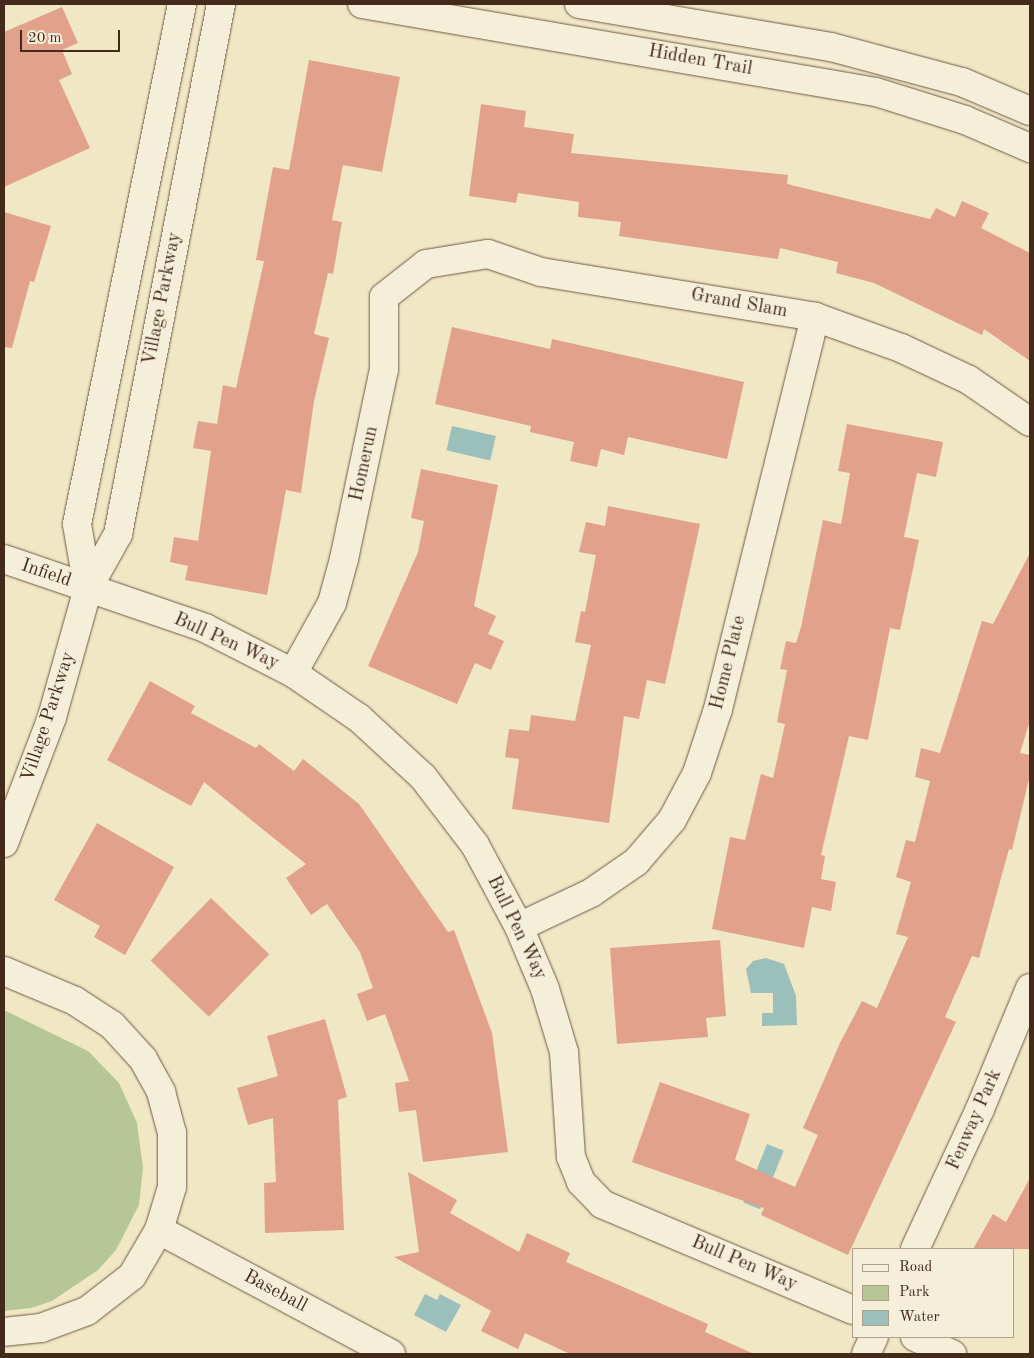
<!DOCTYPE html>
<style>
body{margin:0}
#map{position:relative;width:1034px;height:1358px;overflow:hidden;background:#f0e7c5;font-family:"Old Standard TT",serif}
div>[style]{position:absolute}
.green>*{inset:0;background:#b7c697}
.water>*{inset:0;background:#9bbfbb;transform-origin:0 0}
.building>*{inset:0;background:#e2a18b;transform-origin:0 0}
.roads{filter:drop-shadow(0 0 1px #6f5945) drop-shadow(0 0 1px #6f5945)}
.minor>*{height:28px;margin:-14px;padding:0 14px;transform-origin:14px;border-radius:14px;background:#f5efd9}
span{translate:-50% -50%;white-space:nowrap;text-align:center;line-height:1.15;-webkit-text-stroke:4px #f5efd9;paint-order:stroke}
.street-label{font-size:19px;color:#442a1a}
.frame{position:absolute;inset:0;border:5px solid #442a1a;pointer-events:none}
.legend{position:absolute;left:852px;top:1248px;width:162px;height:90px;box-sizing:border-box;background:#f5efd9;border:1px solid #aea08d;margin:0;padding:6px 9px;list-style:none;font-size:15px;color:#442a1a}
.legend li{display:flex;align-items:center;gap:10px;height:25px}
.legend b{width:25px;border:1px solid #aea08d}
.scale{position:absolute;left:20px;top:30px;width:100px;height:22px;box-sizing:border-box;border:2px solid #442a1a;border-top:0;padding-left:6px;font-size:15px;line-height:18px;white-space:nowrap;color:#442a1a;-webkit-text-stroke:4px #f5efd9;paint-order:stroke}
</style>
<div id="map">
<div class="green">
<i style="clip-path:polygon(4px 1010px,88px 1051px,119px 1083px,137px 1123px,143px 1168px,139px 1205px,116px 1250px,98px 1270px,52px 1301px,31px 1308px,4px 1311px)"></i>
</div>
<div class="water">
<i style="left:452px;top:426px;width:45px;height:25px;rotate:13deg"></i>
<i style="clip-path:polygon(766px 958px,784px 964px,796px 996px,797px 1025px,762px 1026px,762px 1013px,773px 1013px,773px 993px,751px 993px,746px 969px,753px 961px)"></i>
<i style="left:767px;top:1144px;width:18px;height:63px;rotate:22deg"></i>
<i style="clip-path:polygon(425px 1294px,437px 1300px,440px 1294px,461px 1305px,446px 1332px,414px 1315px)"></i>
</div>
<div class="building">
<i style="clip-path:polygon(62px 7px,78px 43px,62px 50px,72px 74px,59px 80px,90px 148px,4px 187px,4px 32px)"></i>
<i style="clip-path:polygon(309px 60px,400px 77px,382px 172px,343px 165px,332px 220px,342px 222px,333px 274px,328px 273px,314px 334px,329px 338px,314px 401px,301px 493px,286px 490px,267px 595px,185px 580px,188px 566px,170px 562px,174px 537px,198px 541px,211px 451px,193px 448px,198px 421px,217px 424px,223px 385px,236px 388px,264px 261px,256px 260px,273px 167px,289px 170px)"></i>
<i style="clip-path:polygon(481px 104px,526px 111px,524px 127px,574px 134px,571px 153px,788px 175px,787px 184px,930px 219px,936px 208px,955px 217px,962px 201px,989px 213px,981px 228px,1030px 253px,1030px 361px,984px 329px,982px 335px,874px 283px,836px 273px,838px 262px,780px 248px,778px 259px,619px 236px,621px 222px,578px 217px,579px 202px,518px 193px,516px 203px,469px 196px)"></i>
<i style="clip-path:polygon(4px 212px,51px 226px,34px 282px,30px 281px,12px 348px,4px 347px)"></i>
<i style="clip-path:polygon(452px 327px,550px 349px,552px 339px,744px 382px,727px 459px,628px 437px,624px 455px,601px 449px,597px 467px,570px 461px,574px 442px,530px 432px,531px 426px,435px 404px)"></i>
<i style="clip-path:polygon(847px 424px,943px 442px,936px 477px,917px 473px,904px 537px,919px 540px,900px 630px,890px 628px,868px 740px,849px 736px,821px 855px,825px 856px,821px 879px,836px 882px,831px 911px,812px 907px,804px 948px,712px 929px,730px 837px,745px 840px,761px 774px,773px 778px,785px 724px,777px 722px,787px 670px,780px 669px,786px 641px,796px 643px,801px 627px,823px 520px,841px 524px,850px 473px,838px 471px)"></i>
<i style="clip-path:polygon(421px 469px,498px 485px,474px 606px,496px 616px,488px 634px,504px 641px,491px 670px,475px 663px,457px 704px,368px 666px,418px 552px,424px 521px,411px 518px)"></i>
<i style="clip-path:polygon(608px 506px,700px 524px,665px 684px,647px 680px,639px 719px,624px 716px,609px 823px,512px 809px,519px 759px,505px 757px,509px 729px,529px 731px,531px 715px,575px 721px,591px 645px,575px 642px,581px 611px,585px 612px,596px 555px,579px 552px,586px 522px,605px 526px)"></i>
<i style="clip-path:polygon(1030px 553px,1030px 720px,1020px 753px,1030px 755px,1030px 775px,1012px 850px,1009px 849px,979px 958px,972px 956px,945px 1017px,956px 1022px,848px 1255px,761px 1215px,764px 1208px,632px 1162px,660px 1082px,750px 1114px,735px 1160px,795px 1187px,818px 1135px,803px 1128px,840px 1043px,862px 1001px,877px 1008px,908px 937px,896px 934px,911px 882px,896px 877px,906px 840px,915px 842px,930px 781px,915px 777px,921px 748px,940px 753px,982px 621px,993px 624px)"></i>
<i style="clip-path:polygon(150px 681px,195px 706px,191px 713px,256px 748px,259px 744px,294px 771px,303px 759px,359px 804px,448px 932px,454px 930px,492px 1033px,508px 1152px,423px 1162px,416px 1110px,399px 1112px,395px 1083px,409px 1081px,385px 1014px,367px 1021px,357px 994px,373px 988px,360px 952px,327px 904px,311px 915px,286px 878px,306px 864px,204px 782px,191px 806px,107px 760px)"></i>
<i style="clip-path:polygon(97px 823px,174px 867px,125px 955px,94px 937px,100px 926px,54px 900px)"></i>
<i style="left:211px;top:898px;width:81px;height:87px;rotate:44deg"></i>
<i style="clip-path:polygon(720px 940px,726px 1016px,706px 1018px,708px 1037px,617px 1044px,610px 948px)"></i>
<i style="clip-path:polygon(325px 1019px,347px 1097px,338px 1100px,344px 1230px,265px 1233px,264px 1183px,276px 1182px,273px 1118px,248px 1125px,237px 1088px,278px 1076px,267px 1036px)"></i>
<i style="clip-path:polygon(408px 1172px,457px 1200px,450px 1213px,519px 1252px,527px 1233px,570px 1253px,566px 1262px,708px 1324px,705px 1332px,754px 1354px,570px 1354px,525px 1333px,518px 1349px,481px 1331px,491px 1311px,394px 1257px,419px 1252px)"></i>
<i style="clip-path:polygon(1030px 1178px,1030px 1249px,973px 1249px,993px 1214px,1006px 1222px)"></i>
</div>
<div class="roads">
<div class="minor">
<i style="left:362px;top:4px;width:521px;rotate:9.72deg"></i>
<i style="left:876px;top:92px;width:93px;rotate:17.5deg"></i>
<i style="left:965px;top:120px;width:71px;rotate:23.3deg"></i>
<i style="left:579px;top:4px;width:256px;rotate:9.7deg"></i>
<i style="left:831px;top:47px;width:136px;rotate:15deg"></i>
<i style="left:962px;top:82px;width:74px;rotate:23.1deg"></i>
<i style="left:4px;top:559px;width:213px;rotate:18.9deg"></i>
<i style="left:205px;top:628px;width:99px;rotate:27.1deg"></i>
<i style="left:293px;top:673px;width:80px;rotate:34.3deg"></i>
<i style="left:359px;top:718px;width:87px;rotate:42.7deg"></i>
<i style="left:423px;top:777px;width:86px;rotate:52.6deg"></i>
<i style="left:475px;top:845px;width:93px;rotate:61.8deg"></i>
<i style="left:519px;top:927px;width:67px;rotate:67.2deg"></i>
<i style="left:545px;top:989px;width:66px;rotate:73.2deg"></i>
<i style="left:564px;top:1052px;width:105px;rotate:86.2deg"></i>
<i style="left:571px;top:1157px;width:27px;rotate:68deg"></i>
<i style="left:581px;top:1182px;width:30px;rotate:46deg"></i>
<i style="left:602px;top:1204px;width:272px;rotate:22.9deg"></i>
<i style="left:88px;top:588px;width:65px;rotate:-99.8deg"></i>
<i style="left:77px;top:524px;width:530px;rotate:-78.58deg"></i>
<i style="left:293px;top:673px;width:80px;rotate:-60.9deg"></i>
<i style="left:332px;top:603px;width:46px;rotate:-74.7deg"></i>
<i style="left:344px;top:559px;width:193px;rotate:-78.1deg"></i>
<i style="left:384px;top:370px;width:73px;rotate:-90deg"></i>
<i style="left:384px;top:297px;width:53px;rotate:-38.2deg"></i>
<i style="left:426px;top:264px;width:63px;rotate:-9.2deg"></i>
<i style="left:488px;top:254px;width:56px;rotate:18.8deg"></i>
<i style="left:541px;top:272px;width:278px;rotate:9.3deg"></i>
<i style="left:815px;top:317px;width:91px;rotate:19.8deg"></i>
<i style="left:901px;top:348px;width:75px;rotate:25.2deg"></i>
<i style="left:969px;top:380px;width:74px;rotate:34.5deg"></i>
<i style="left:4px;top:843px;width:135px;rotate:-69.1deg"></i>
<i style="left:52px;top:717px;width:134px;rotate:-74.4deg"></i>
<i style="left:88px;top:588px;width:62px;rotate:-60.9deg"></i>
<i style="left:118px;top:534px;width:540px;rotate:-79deg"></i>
<i style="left:519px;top:927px;width:80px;rotate:-25.3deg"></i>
<i style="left:591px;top:893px;width:55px;rotate:-34.6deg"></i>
<i style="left:636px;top:862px;width:55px;rotate:-49.4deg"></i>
<i style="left:672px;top:820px;width:53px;rotate:-62deg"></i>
<i style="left:697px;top:773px;width:67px;rotate:-71.8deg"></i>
<i style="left:718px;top:709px;width:404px;rotate:-76.1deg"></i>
<i style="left:4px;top:971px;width:77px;rotate:22.9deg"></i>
<i style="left:75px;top:1001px;width:44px;rotate:33deg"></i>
<i style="left:112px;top:1025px;width:46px;rotate:47.6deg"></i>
<i style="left:143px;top:1059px;width:38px;rotate:61deg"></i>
<i style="left:161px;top:1092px;width:42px;rotate:75deg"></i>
<i style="left:172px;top:1133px;width:54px;rotate:90deg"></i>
<i style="left:172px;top:1187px;width:45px;rotate:106.8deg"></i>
<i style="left:159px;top:1230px;width:53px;rotate:120.4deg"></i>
<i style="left:132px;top:1276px;width:57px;rotate:142.1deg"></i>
<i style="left:87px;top:1311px;width:49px;rotate:159.7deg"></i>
<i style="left:41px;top:1328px;width:37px;rotate:174deg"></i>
<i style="left:159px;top:1230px;width:263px;rotate:28.1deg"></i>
<i style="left:915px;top:1249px;width:154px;rotate:-65.1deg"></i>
<i style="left:980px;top:1109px;width:131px;rotate:-67.5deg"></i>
<i style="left:915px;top:1337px;width:41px;rotate:24.7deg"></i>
<i style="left:866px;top:1354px;width:19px;rotate:-65deg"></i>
</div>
</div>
<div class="street-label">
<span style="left:700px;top:61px;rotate:10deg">Hidden Trail</span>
<span style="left:163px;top:299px;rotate:-79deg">Village Parkway</span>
<span style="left:739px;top:304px;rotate:10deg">Grand Slam</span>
<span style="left:365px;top:464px;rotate:-78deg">Homerun</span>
<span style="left:46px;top:574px;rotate:19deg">Infield</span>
<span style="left:226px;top:642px;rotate:24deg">Bull Pen Way</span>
<span style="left:729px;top:663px;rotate:-76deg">Home Plate</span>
<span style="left:49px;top:717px;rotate:-72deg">Village Parkway</span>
<span style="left:516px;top:928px;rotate:64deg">Bull Pen Way</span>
<span style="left:975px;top:1120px;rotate:-66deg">Fenway Park</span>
<span style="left:744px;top:1264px;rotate:23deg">Bull Pen Way</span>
<span style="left:275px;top:1292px;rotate:28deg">Baseball</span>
</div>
<div class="frame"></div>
<ul class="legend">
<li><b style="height:6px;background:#f5efd9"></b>Road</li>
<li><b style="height:14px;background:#b7c697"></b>Park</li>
<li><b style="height:14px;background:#9bbfbb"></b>Water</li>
</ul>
<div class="scale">20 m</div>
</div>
